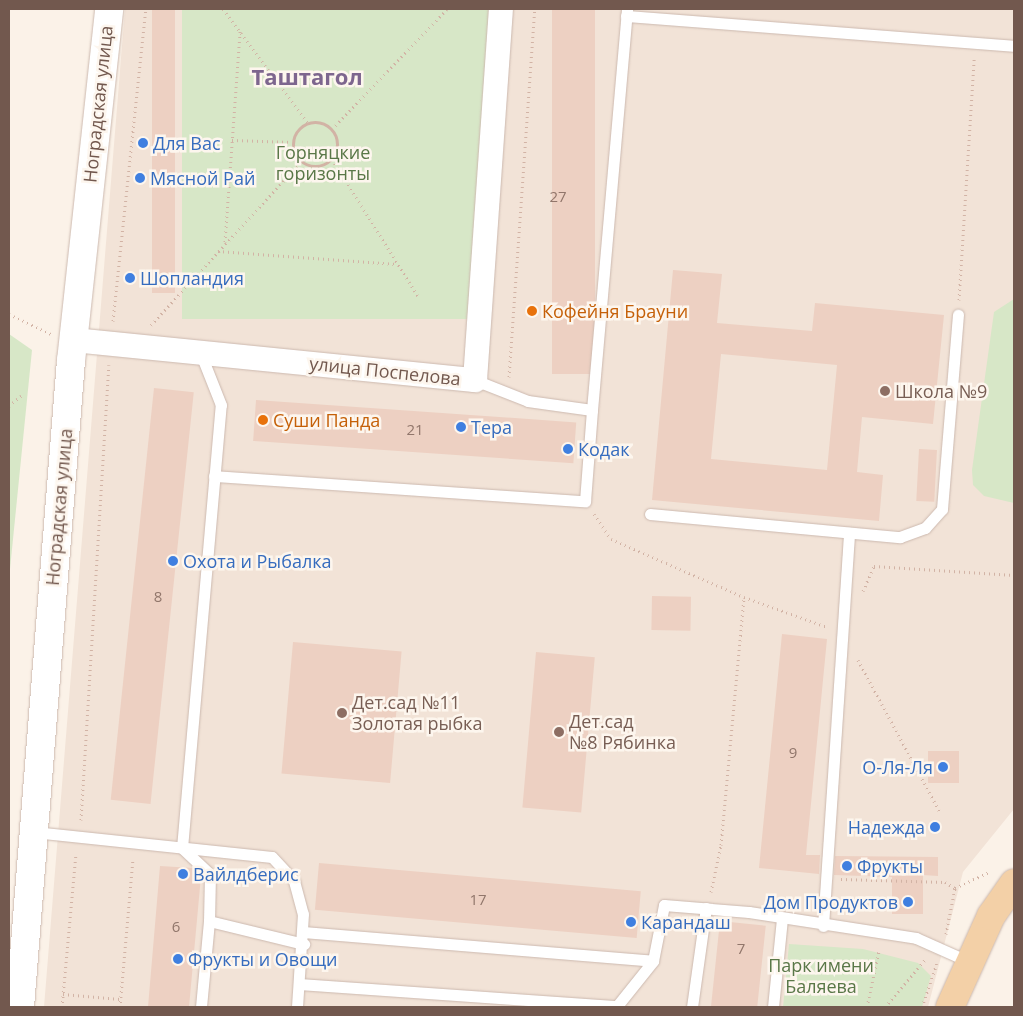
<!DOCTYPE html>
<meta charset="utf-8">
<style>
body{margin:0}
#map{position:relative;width:1023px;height:1016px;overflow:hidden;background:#fbf2e8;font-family:"Open Sans",sans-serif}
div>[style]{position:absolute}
.residential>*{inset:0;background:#f2e3d7}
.green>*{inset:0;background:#d7e7c7;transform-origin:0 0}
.building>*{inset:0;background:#edd0c2;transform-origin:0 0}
.path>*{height:3px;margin-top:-1.5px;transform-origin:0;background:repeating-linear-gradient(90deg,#d2b3a5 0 1px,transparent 0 5px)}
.path>.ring{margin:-1.5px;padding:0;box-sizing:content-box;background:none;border:3px solid #d2b3a5;border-radius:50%}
.roads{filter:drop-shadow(0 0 1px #ccb9af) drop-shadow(0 0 1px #ccb9af)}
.lane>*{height:11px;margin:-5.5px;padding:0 5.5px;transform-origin:5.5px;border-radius:5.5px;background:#fff}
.street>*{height:24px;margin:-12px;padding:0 12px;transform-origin:12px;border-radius:12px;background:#fff}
.secondary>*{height:28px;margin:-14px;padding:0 14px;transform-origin:14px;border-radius:14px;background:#fff}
.primary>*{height:28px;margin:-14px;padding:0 14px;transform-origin:14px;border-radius:14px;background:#f3d0a7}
.dots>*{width:14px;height:14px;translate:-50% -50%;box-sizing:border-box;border:2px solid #fdf6ee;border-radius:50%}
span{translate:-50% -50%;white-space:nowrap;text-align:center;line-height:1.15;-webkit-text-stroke:5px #fdf6ee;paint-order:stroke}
.number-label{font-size:15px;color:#91766b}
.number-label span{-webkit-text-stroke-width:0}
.street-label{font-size:18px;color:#72584e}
.shop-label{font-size:18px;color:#366cbe}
.left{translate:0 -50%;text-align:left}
.right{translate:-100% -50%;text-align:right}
.park-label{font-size:18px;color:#597747}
.food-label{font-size:18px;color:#c56008}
.education-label{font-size:18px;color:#785e54}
.district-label{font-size:22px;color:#7d668e;font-weight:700}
.frame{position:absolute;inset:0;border:10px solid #72584e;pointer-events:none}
</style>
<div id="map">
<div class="residential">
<i style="clip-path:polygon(125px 9px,1014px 9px,1014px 809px,963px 872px,928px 1007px,44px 1007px)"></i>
</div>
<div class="green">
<i style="left:182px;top:9px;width:308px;height:310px"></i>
<i style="clip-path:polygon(1014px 299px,1014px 503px,984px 496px,973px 485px,972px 470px,994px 312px)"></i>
<i style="clip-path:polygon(9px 334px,32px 350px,9px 579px)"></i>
<i style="clip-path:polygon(789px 944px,863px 949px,918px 963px,931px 976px,922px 1007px,783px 1007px)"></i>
</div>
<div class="building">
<i style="left:152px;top:9px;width:23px;height:284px"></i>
<i style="left:552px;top:9px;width:43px;height:365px"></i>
<i style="clip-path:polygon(evenodd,673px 270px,722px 274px,717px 323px,812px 331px,815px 303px,944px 315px,933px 424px,862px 417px,857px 472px,883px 475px,879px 521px,652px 500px,673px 270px,721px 354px,837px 365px,827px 470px,711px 459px,721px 354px)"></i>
<i style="left:154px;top:388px;width:40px;height:414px;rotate:6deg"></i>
<i style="left:256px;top:400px;width:321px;height:41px;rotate:4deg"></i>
<i style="left:919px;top:449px;width:18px;height:52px;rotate:3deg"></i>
<i style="left:652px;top:596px;width:39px;height:34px;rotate:1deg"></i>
<i style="clip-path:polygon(782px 634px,827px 639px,806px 855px,820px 855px,819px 874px,759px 868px)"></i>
<i style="left:293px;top:642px;width:109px;height:132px;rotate:5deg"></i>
<i style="left:536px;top:652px;width:59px;height:156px;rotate:5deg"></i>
<i style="left:928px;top:751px;width:31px;height:32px"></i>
<i style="clip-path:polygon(835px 856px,938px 857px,938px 876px,923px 875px,923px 914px,892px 914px,892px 877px,834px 875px)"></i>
<i style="left:319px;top:863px;width:323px;height:47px;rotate:5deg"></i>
<i style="clip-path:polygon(160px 866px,193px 868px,201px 876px,189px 1007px,148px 1007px)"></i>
<i style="left:720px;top:921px;width:46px;height:86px;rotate:6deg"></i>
</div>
<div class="path">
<i style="left:223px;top:9px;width:141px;rotate:53.4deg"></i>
<i class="ring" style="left:293px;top:122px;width:41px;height:41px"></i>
<i style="left:332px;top:129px;width:166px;rotate:-46.2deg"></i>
<i style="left:232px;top:140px;width:60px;rotate:1.9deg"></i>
<i style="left:332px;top:159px;width:162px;rotate:57.9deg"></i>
<i style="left:225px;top:242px;width:212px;rotate:-85.9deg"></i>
<i style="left:218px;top:251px;width:179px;rotate:4.2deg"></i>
<i style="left:959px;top:300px;width:241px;rotate:-86.4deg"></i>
<i style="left:9px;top:314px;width:47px;rotate:25.5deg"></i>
<i style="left:113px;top:321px;width:314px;rotate:-84deg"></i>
<i style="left:151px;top:325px;width:222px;rotate:-47.4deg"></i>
<i style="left:509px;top:377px;width:369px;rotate:-86deg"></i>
<i style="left:9px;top:406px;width:16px;rotate:-40deg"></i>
<i style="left:594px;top:514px;width:30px;rotate:56deg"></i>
<i style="left:611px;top:539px;width:145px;rotate:23.6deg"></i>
<i style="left:744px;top:597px;width:88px;rotate:19.9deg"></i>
<i style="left:863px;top:591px;width:27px;rotate:-66deg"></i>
<i style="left:874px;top:566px;width:140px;rotate:3.7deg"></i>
<i style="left:858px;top:660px;width:173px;rotate:61.7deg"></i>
<i style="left:81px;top:820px;width:456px;rotate:-86.5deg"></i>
<i style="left:841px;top:879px;width:104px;rotate:1.7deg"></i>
<i style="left:945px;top:882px;width:12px;rotate:31deg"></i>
<i style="left:955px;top:888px;width:38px;rotate:-25deg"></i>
<i style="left:711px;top:892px;width:48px;rotate:-78deg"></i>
<i style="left:721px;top:845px;width:249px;rotate:-84.7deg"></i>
<i style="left:946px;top:934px;width:47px;rotate:-78.9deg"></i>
<i style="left:63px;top:994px;width:57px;rotate:5deg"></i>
<i style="left:62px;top:1007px;width:155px;rotate:-84.8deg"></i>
<i style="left:120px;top:1007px;width:150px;rotate:-85deg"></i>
<i style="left:867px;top:1007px;width:57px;rotate:-77.9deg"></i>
<i style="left:885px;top:1007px;width:62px;rotate:-49.6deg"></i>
<i style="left:922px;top:1007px;width:46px;rotate:-71.2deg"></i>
</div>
<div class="roads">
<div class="lane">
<i style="left:626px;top:16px;width:389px;rotate:4.4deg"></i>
<i style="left:592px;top:410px;width:403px;rotate:-85deg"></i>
<i style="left:214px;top:476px;width:372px;rotate:3.9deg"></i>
<i style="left:585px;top:501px;width:91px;rotate:-85.6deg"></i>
<i style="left:592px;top:410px;width:65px;rotate:-172deg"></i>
<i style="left:528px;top:401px;width:57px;rotate:-158.4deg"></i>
<i style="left:650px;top:514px;width:251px;rotate:5.3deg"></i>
<i style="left:900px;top:537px;width:27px;rotate:-20deg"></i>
<i style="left:925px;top:528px;width:25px;rotate:-48deg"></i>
<i style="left:942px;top:509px;width:195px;rotate:-85.3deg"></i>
<i style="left:34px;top:832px;width:239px;rotate:6deg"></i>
<i style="left:272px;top:857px;width:33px;rotate:47deg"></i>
<i style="left:294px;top:881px;width:34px;rotate:75deg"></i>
<i style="left:303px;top:914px;width:93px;rotate:93.7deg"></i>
<i style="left:182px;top:848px;width:445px;rotate:-85deg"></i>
<i style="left:221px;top:405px;width:57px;rotate:-111.6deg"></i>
<i style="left:182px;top:848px;width:38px;rotate:43deg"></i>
<i style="left:210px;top:874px;width:47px;rotate:91.2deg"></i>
<i style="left:209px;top:921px;width:98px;rotate:13.6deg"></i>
<i style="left:823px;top:926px;width:394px;rotate:-86.2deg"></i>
<i style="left:303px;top:932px;width:351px;rotate:4.7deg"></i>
<i style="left:653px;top:961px;width:57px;rotate:-78.9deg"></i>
<i style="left:664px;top:905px;width:85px;rotate:4.7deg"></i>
<i style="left:749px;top:912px;width:169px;rotate:8.8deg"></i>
<i style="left:916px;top:938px;width:59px;rotate:24deg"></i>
<i style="left:299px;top:984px;width:319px;rotate:4deg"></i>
<i style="left:617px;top:1006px;width:58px;rotate:-51.3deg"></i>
<i style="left:201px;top:1007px;width:86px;rotate:-84.7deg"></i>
<i style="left:692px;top:1007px;width:100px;rotate:-82deg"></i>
<i style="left:773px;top:1007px;width:89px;rotate:-84.2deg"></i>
</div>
<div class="street">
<i style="left:73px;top:340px;width:404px;rotate:5.7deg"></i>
<i style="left:475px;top:380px;width:372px;rotate:-86deg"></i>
</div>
<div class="secondary">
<i style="left:20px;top:1007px;width:648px;rotate:-85.49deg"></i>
<i style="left:71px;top:361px;width:354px;rotate:-83.8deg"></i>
</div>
<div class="primary">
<i style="left:950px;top:1007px;width:100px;rotate:-65.7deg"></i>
<i style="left:991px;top:916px;width:40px;rotate:-55.1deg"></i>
</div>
</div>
<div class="dots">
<i style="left:143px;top:143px;background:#3f7fe0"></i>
<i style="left:140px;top:178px;background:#3f7fe0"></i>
<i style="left:130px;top:278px;background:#3f7fe0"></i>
<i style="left:532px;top:311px;background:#e8710a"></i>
<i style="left:885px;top:391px;background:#8d6e63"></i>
<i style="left:263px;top:420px;background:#e8710a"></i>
<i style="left:461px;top:427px;background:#3f7fe0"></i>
<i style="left:568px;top:449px;background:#3f7fe0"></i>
<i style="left:173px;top:561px;background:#3f7fe0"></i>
<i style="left:342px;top:713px;background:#8d6e63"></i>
<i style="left:559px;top:732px;background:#8d6e63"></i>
<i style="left:943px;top:767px;background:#3f7fe0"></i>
<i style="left:935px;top:827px;background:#3f7fe0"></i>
<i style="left:847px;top:866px;background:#3f7fe0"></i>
<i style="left:183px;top:874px;background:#3f7fe0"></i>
<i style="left:908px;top:902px;background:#3f7fe0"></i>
<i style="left:631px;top:922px;background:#3f7fe0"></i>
<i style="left:178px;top:959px;background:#3f7fe0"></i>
</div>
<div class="number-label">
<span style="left:558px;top:197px">27</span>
<span style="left:415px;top:430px">21</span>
<span style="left:158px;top:597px">8</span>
<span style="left:793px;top:753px">9</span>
<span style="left:478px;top:900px">17</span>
<span style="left:176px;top:927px">6</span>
<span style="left:741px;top:949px">7</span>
</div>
<div class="street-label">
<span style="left:98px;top:104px;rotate:-84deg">Ноградская улица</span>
<span style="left:385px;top:371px;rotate:6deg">улица Поспелова</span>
<span style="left:59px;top:507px;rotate:-85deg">Ноградская улица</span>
</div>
<div class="shop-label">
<span class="left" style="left:153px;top:143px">Для Вас</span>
<span class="left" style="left:150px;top:178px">Мясной Рай</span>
<span class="left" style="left:140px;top:278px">Шопландия</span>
<span class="left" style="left:471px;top:427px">Тера</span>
<span class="left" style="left:578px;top:449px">Кодак</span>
<span class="left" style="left:183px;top:561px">Охота и Рыбалка</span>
<span class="right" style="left:933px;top:767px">О-Ля-Ля</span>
<span class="right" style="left:925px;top:827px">Надежда</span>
<span class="left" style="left:857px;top:866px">Фрукты</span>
<span class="left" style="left:193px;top:874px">Вайлдберис</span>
<span class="right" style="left:898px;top:902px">Дом Продуктов</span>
<span class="left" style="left:641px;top:922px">Карандаш</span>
<span class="left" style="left:188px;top:959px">Фрукты и Овощи</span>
</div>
<div class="park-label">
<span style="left:323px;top:163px">Горняцкие<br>горизонты</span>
<span style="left:821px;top:976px">Парк имени<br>Баляева</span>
</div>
<div class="food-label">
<span class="left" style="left:542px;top:311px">Кофейня Брауни</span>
<span class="left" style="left:273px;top:420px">Суши Панда</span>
</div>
<div class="education-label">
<span class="left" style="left:895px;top:391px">Школа №9</span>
<span class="left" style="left:352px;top:713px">Дет.сад №11<br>Золотая рыбка</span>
<span class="left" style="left:569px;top:732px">Дет.сад<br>№8 Рябинка</span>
</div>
<div class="district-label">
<span style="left:307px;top:77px">Таштагол</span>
</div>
<div class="frame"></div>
</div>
